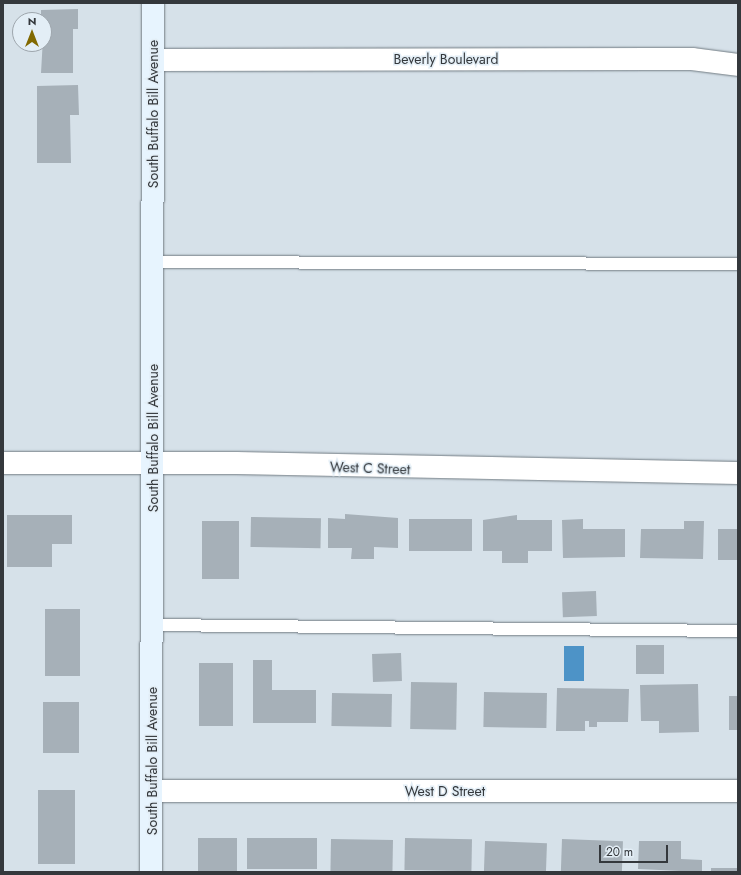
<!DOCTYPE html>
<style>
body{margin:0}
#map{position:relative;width:741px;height:875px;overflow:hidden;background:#d6e1e9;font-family:Jost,sans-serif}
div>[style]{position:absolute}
.water>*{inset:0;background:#4d93c7;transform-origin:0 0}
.building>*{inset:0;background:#a6b0b8;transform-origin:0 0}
.roads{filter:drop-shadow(0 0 1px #717b82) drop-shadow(0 0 1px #717b82)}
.service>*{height:12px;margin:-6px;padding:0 6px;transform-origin:6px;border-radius:6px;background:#fff}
.minor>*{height:22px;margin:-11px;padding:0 11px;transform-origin:11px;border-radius:11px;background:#fff}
.secondary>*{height:22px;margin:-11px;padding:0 11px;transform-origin:11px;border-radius:11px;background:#e7f4fe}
span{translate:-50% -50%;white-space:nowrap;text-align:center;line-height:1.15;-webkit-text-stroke:3px #e3eef6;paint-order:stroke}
.street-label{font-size:14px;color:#34383c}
.frame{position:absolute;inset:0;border:4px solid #34383c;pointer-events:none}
.north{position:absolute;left:12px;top:12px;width:40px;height:40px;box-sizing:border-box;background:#e3eef6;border:1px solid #9da5ac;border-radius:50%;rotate:0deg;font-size:11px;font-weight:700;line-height:16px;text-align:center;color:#34383c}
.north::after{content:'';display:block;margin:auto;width:14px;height:18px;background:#816901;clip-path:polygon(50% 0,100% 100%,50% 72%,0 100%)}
.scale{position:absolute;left:599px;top:845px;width:69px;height:18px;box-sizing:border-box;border:2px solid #34383c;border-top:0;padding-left:5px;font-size:12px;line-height:14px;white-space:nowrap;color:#34383c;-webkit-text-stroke:3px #e3eef6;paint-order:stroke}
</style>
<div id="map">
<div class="water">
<i style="left:564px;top:646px;width:20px;height:35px"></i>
</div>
<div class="building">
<i style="clip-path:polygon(78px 9px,78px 29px,73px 29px,73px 73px,41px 73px,44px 20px,41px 20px,41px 10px)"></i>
<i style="clip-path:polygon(78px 85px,79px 115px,70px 115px,71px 163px,37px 163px,37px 86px)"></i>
<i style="clip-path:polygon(345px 514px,398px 518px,398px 548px,374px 547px,374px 559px,351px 559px,352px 548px,328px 548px,328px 518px,345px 519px)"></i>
<i style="clip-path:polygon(7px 515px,72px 515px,72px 544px,52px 544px,52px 567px,7px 567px)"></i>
<i style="clip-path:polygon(517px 515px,517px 520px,552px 520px,552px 551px,528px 551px,528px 563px,502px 563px,502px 551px,483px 551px,483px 520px)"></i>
<i style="left:251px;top:517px;width:70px;height:30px;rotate:1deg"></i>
<i style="left:409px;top:519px;width:63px;height:32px"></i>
<i style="clip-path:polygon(583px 519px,583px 529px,625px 529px,625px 557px,563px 558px,562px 520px)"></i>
<i style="left:202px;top:521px;width:37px;height:58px"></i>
<i style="clip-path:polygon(684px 521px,704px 521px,703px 559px,640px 558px,641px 529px,684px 529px)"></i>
<i style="left:718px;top:529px;width:20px;height:31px"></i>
<i style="left:596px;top:591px;width:25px;height:34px;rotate:88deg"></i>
<i style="left:45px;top:609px;width:35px;height:67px"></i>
<i style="left:636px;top:645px;width:28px;height:29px"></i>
<i style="left:401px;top:653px;width:28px;height:29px;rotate:88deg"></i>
<i style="clip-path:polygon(253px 660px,272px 660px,272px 690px,316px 690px,316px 723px,253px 723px)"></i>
<i style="left:199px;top:663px;width:34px;height:63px"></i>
<i style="left:411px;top:682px;width:46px;height:47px;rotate:1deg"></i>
<i style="clip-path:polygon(698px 684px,699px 732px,659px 733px,659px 721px,641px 721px,640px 685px)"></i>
<i style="clip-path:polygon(557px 688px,629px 689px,628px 722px,597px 722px,597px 727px,589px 727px,589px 721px,585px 721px,585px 731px,556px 731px)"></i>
<i style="left:484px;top:692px;width:63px;height:35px;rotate:1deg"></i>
<i style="left:332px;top:693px;width:60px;height:33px;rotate:1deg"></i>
<i style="left:729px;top:696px;width:9px;height:34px"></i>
<i style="left:43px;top:702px;width:36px;height:51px"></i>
<i style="left:75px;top:790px;width:74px;height:37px;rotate:90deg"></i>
<i style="left:198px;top:838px;width:39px;height:34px"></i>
<i style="left:247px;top:838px;width:70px;height:31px"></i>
<i style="left:405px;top:838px;width:67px;height:32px;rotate:1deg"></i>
<i style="left:331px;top:839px;width:62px;height:33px;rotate:1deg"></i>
<i style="left:562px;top:839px;width:61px;height:32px;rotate:2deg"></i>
<i style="left:485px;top:841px;width:62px;height:31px;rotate:2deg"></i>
<i style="clip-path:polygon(639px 841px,681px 841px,681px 859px,702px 860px,702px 872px,638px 869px)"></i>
<i style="left:711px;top:868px;width:27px;height:4px"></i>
</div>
<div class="roads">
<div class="service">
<i style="left:153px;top:262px;width:585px;rotate:0.2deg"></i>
<i style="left:152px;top:625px;width:586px;rotate:0.59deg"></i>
</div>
<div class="minor">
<i style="left:153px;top:60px;width:539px;rotate:-0.11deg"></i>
<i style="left:692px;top:59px;width:46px;rotate:7.4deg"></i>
<i style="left:3px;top:463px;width:233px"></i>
<i style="left:236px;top:463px;width:502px;rotate:1.14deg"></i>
<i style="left:151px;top:791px;width:587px"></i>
</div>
<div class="secondary">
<i style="left:151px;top:872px;width:869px;rotate:-89.87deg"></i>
</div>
</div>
<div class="street-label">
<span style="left:446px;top:59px">Beverly Boulevard</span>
<span style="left:153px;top:114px;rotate:-90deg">South Buffalo Bill Avenue</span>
<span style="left:153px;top:438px;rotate:-90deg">South Buffalo Bill Avenue</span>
<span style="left:370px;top:468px;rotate:2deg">West C Street</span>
<span style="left:152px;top:761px;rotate:-90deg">South Buffalo Bill Avenue</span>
<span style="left:445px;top:791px">West D Street</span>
</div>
<div class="frame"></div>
<div class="north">N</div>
<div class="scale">20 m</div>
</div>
